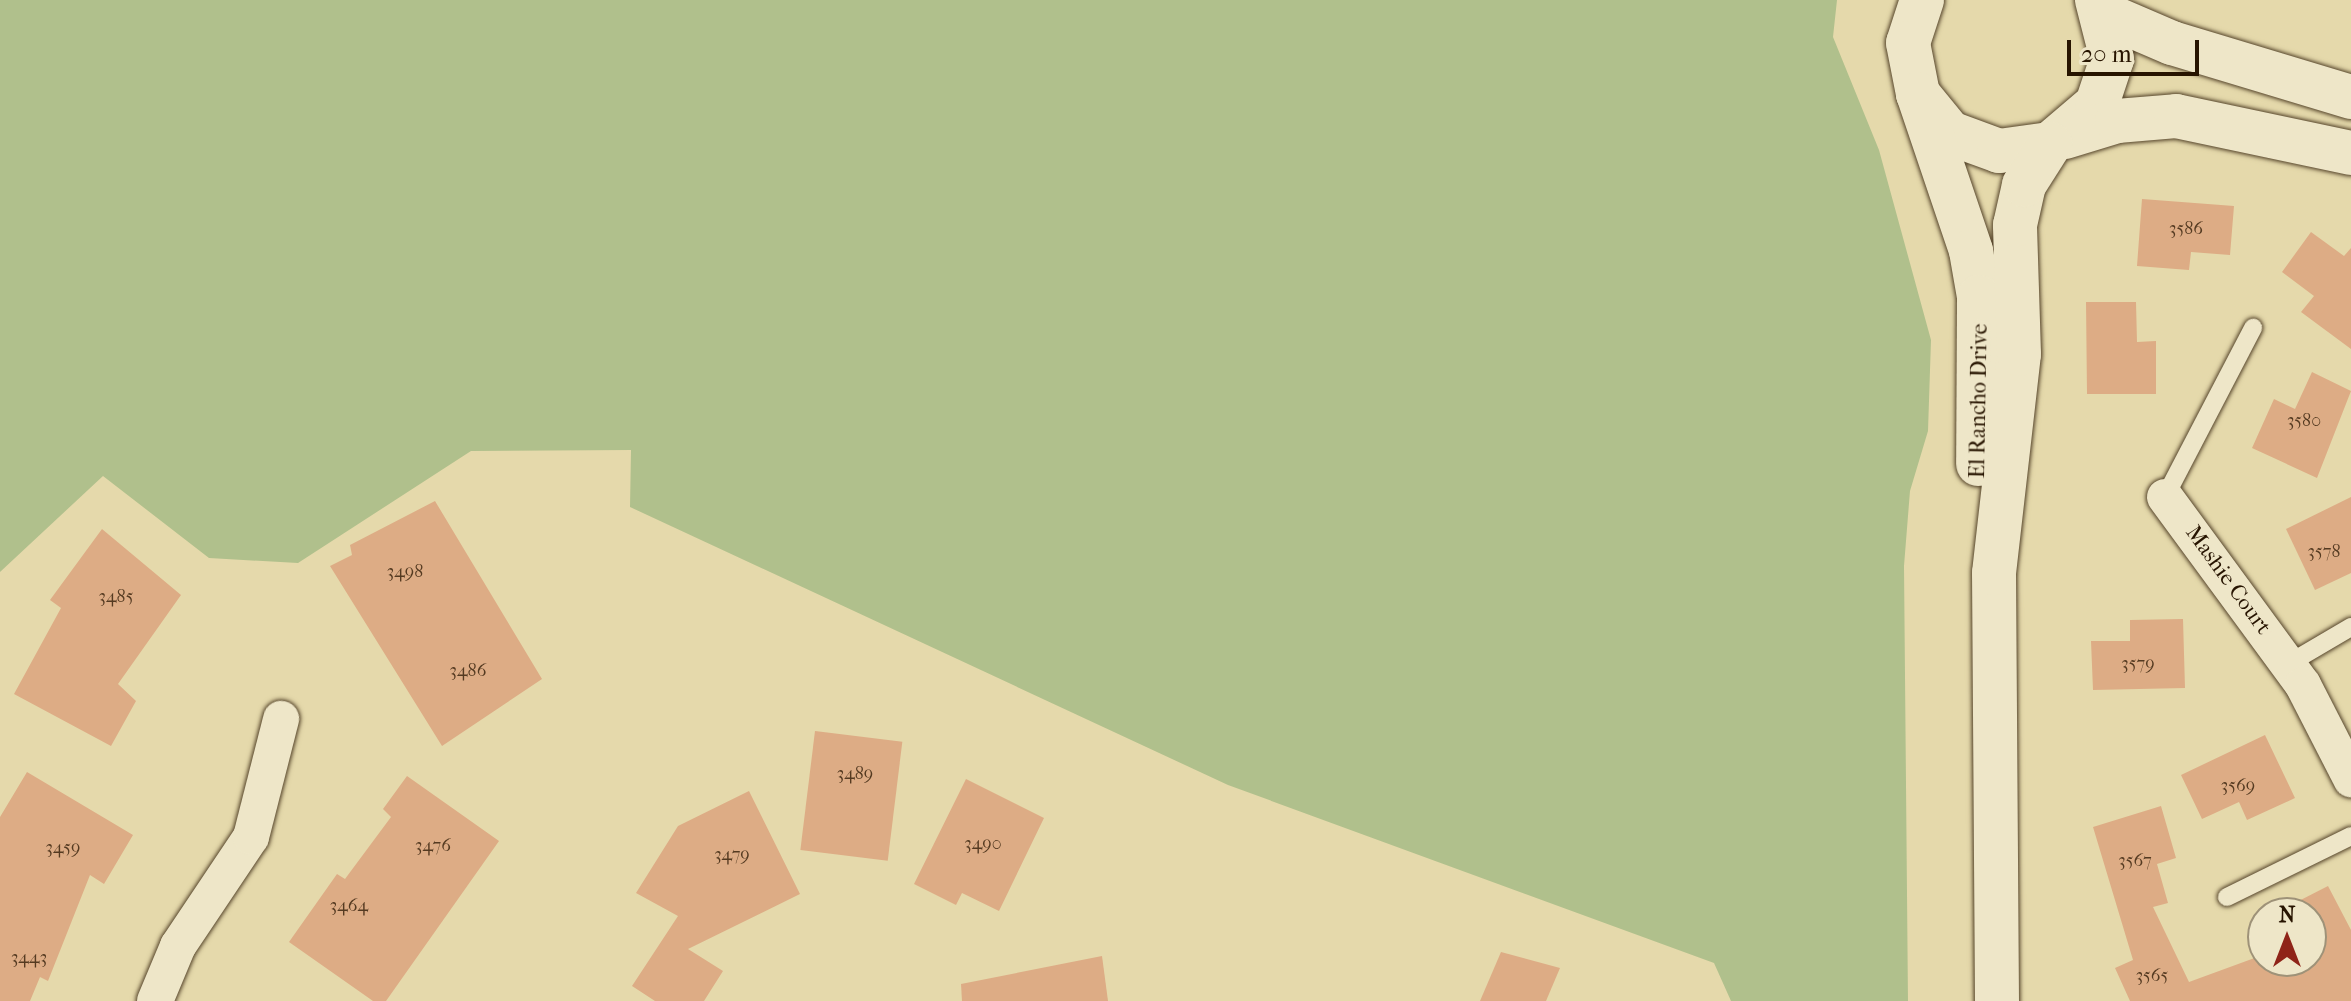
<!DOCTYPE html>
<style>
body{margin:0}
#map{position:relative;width:2351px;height:1001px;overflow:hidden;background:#e5d9ab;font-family:"IM FELL French Canon",serif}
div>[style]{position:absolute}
.green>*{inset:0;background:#b0c08c}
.building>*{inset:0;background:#ddac85;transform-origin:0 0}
.roads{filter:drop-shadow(0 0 2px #56452b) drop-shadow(0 0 2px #56452b)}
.lane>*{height:18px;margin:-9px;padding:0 9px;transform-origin:9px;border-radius:9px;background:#eee6c8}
.street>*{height:36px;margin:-18px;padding:0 18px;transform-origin:18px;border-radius:18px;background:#eee6c8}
.secondary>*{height:44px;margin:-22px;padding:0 22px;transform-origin:22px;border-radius:22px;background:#eee6c8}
span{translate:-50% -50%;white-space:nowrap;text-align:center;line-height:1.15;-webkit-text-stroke:8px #eee6c8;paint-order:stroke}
.number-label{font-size:18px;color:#543a21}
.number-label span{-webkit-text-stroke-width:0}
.street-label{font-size:22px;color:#271400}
.north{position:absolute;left:2247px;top:897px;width:80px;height:80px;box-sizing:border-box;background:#eee6c8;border:2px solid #9e9278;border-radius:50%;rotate:0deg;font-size:22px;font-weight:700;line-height:32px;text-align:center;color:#271400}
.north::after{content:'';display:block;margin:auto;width:28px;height:36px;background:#8f2418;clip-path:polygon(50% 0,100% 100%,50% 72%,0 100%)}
.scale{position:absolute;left:2067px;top:40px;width:132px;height:36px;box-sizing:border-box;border:4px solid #271400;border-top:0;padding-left:10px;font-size:24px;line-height:28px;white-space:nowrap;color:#271400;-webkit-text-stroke:6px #eee6c8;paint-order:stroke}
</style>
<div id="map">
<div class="green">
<i style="clip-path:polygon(0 0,1837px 0,1833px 37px,1879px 150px,1931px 340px,1928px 431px,1910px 491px,1904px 566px,1908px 1001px,1731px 1001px,1714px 963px,1228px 785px,630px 507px,631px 450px,471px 451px,298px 563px,209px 558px,103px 476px,0 572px)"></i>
</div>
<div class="building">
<i style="clip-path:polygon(2142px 199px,2234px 206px,2230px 255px,2191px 252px,2189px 270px,2137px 266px)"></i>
<i style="clip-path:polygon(2311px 232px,2344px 256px,2351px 248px,2351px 349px,2301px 312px,2314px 296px,2282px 272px)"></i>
<i style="clip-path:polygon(2086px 302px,2136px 302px,2137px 342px,2156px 341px,2156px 394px,2087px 394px)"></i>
<i style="clip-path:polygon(2312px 372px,2351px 391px,2317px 478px,2252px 448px,2274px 399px,2295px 409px)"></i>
<i style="clip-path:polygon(2351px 497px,2351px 573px,2315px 590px,2286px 529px)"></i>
<i style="clip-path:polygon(435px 501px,542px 679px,442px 746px,330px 566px,352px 555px,350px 545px)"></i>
<i style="clip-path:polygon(102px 529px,181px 595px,118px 684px,136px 701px,111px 746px,14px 694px,61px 608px,50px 600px)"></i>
<i style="clip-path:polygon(2183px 619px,2185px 688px,2093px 690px,2091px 641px,2130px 641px,2130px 620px)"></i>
<i style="left:815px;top:731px;width:88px;height:120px;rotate:7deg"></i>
<i style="clip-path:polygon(2265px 735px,2295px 798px,2247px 820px,2239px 802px,2202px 819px,2181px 775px)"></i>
<i style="clip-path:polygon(27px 772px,133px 835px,104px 884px,90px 875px,48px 981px,40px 977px,30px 1001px,0 1001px,0 817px)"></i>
<i style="clip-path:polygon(407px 776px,499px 841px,386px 1001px,373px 1001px,289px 942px,337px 874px,345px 879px,391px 817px,383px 809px)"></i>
<i style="clip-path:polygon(966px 779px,1044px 818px,999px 911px,962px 893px,956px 905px,914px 884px)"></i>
<i style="clip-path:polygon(749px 791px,800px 894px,688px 949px,723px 971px,704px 1001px,655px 1001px,632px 986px,678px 916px,636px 893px,678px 826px)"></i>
<i style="clip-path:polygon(2161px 806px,2176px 858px,2157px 864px,2168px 903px,2153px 907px,2189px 982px,2260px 956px,2254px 945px,2263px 941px,2263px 961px,2311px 961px,2311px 913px,2281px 910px,2328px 886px,2351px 930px,2351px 1001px,2130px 1001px,2115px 968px,2133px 960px,2093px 827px)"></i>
<i style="clip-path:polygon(1501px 952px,1560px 968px,1546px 1001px,1480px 1001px)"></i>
<i style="clip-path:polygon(1102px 956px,1108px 1001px,962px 1001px,961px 984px)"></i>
</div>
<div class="roads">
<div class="lane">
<i style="left:2165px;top:497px;width:191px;rotate:-62.5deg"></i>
<i style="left:2288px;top:664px;width:73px;rotate:-30.4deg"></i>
<i style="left:2227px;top:897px;width:138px;rotate:-26.2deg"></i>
</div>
<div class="street">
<i style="left:2165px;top:497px;width:233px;rotate:53.7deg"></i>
<i style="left:2303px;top:685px;width:106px;rotate:62.9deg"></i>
<i style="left:155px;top:1001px;width:60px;rotate:-67.3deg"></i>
<i style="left:178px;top:946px;width:131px;rotate:-56.2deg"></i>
<i style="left:251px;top:837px;width:122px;rotate:-75.7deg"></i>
</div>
<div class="secondary">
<i style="left:1922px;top:0;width:45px;rotate:108deg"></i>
<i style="left:1908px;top:43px;width:52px;rotate:78.9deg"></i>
<i style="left:1918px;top:94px;width:50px;rotate:50.6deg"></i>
<i style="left:1950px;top:133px;width:52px;rotate:20.2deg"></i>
<i style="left:1999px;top:151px;width:51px;rotate:-7.8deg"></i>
<i style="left:2050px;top:144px;width:62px;rotate:-40.4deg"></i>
<i style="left:2097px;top:104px;width:47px;rotate:-71.6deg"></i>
<i style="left:2112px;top:59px;width:61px;rotate:-104.3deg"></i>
<i style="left:2102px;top:13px;width:76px;rotate:23.2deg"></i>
<i style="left:2172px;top:43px;width:187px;rotate:16.8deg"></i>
<i style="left:1918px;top:94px;width:166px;rotate:71.3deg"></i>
<i style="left:1971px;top:251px;width:47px;rotate:80.1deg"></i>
<i style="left:1979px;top:297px;width:167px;rotate:90.3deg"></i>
<i style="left:2065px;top:137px;width:54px;rotate:-17.1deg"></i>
<i style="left:2117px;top:121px;width:59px;rotate:-4.8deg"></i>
<i style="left:2176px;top:116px;width:179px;rotate:11.9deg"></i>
<i style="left:1997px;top:1001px;width:428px;rotate:-90.4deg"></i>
<i style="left:1994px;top:573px;width:220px;rotate:-83.5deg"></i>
<i style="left:2019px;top:354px;width:129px;rotate:-91.8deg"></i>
<i style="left:2015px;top:225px;width:41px;rotate:-77.3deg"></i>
<i style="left:2024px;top:185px;width:49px;rotate:-57.6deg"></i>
</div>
</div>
<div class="number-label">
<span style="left:2186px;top:229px">3586</span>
<span style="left:2304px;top:421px">3580</span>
<span style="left:2324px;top:552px">3578</span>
<span style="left:405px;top:572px">3498</span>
<span style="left:116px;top:597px">3485</span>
<span style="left:2138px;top:664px">3579</span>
<span style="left:468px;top:671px">3486</span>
<span style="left:855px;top:774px">3489</span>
<span style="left:2238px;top:786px">3569</span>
<span style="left:983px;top:844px">3490</span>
<span style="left:433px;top:846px">3476</span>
<span style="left:63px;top:848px">3459</span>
<span style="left:732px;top:855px">3479</span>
<span style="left:2135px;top:861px">3567</span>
<span style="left:349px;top:906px">3464</span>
<span style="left:29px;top:958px">3443</span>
<span style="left:2152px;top:976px">3565</span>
</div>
<div class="street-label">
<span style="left:1979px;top:401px;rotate:-89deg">El Rancho Drive</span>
<span style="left:2228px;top:580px;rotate:54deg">Mashie Court</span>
</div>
<div class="north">N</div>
<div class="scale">20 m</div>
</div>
